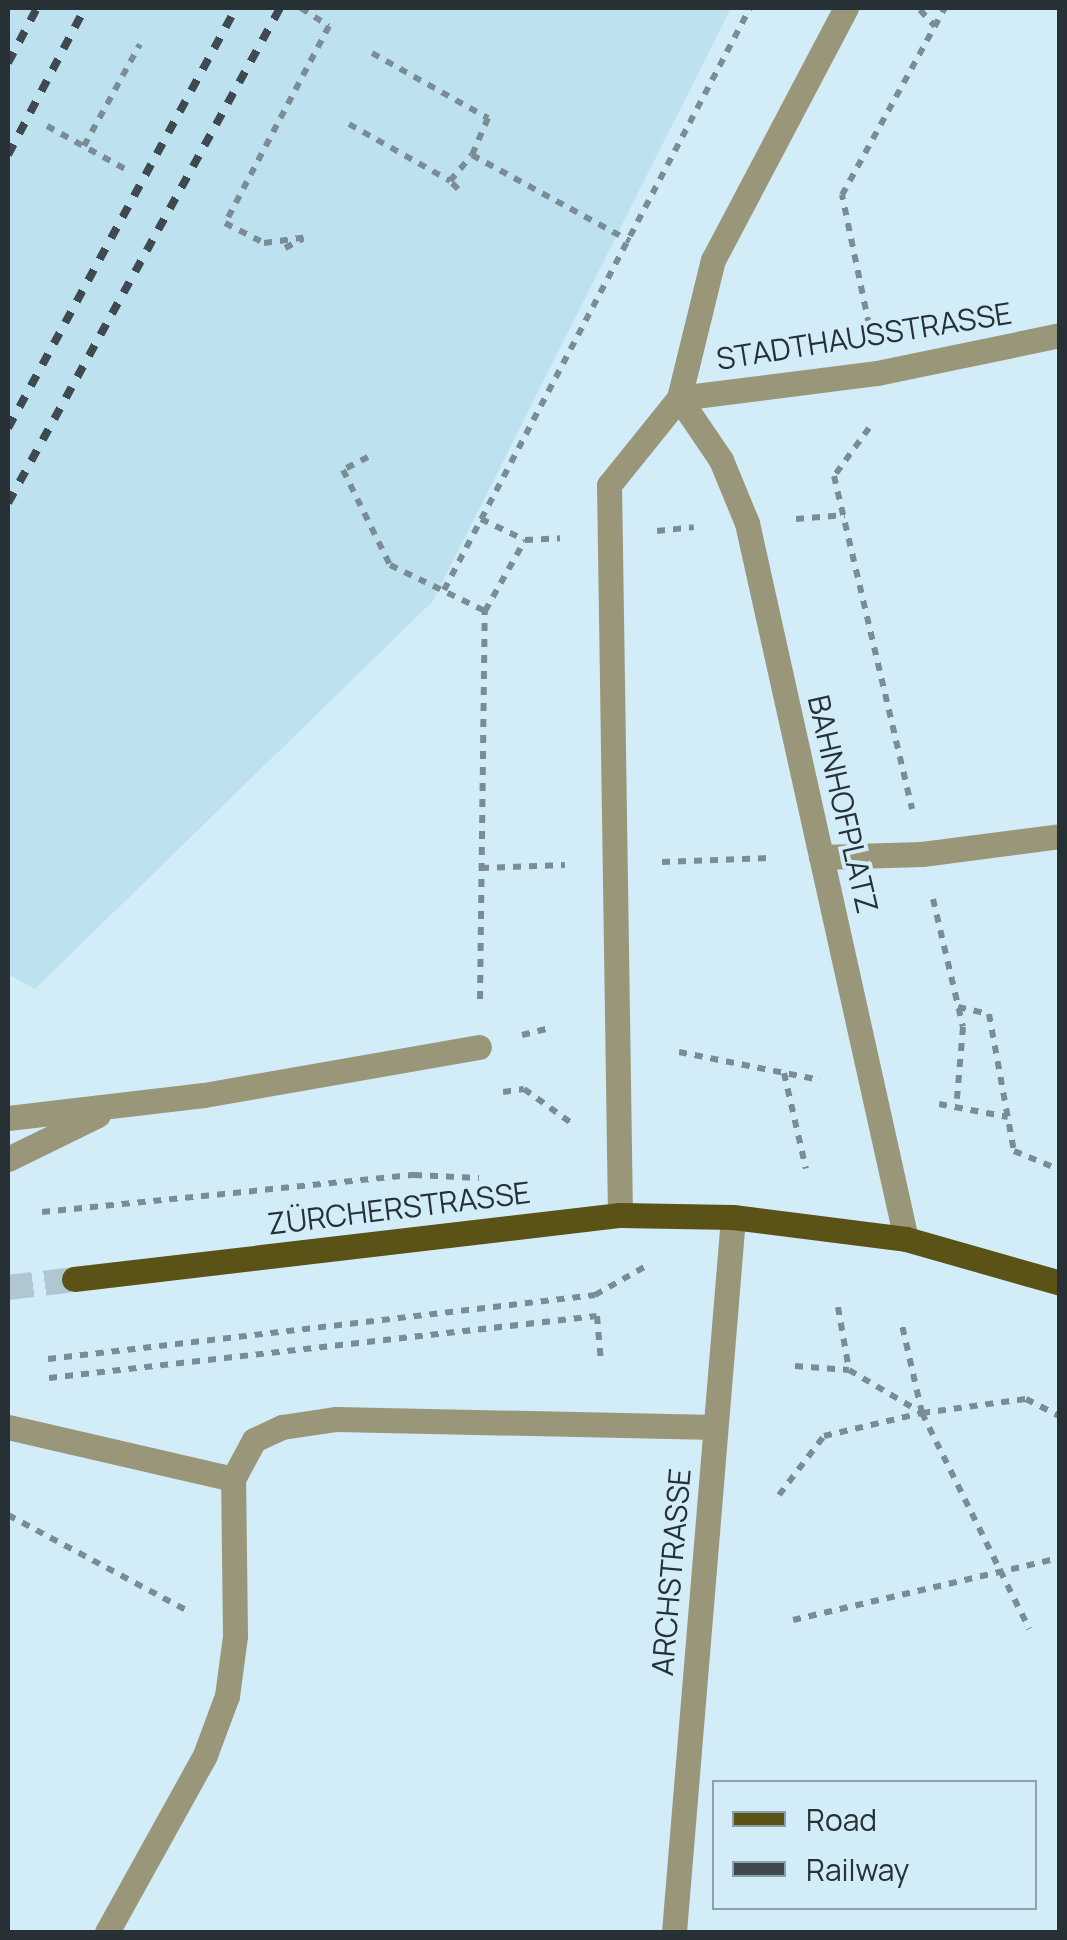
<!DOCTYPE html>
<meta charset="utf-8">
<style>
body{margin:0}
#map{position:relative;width:1067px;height:1940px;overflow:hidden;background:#d2edf8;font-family:Manrope,sans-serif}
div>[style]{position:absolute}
.built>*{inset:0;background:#bee1ef}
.primary-tunnel>*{height:25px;margin-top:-12.5px;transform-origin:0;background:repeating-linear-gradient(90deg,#b0c7d1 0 25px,transparent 0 37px)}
.path>*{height:6px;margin-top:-3px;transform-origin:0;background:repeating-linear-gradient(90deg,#7a8d95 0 8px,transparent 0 16px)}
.pedestrian>*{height:25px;margin:-12.5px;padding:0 12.5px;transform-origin:12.5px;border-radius:12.5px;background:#9a9679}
.minor>*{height:25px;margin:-12.5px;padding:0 12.5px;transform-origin:12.5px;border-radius:12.5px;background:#9a9679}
.primary>*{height:25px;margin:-12.5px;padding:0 12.5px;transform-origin:12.5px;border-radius:12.5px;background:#5b5217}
.rail>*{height:8px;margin-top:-4px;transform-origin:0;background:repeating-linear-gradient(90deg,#3e4a50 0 12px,transparent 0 24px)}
span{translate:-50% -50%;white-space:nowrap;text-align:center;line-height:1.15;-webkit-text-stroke:8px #d2edf8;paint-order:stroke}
.street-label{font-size:30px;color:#263035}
.frame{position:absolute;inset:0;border:10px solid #263035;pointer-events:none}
.legend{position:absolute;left:712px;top:1780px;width:325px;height:130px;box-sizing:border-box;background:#d2edf8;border:2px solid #8da1aa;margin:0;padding:12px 18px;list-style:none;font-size:30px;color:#263035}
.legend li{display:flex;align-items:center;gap:20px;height:50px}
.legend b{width:50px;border:2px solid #8da1aa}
</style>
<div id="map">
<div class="built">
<i style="clip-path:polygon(8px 8px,731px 8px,433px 601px,35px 989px,8px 974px)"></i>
</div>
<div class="primary-tunnel">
<i style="left:8px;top:1287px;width:66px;rotate:-6.9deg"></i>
</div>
<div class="path">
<i style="left:301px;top:8px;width:33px;rotate:33deg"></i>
<i style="left:329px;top:26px;width:223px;rotate:117.8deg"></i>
<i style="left:225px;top:223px;width:44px;rotate:27.1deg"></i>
<i style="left:264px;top:243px;width:44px;rotate:-7.8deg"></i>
<i style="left:920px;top:10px;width:22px;rotate:47deg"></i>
<i style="left:372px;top:53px;width:133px;rotate:29.3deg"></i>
<i style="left:488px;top:118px;width:40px;rotate:113.4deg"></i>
<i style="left:472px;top:155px;width:180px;rotate:28.6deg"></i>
<i style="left:349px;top:124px;width:116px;rotate:29.4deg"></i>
<i style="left:47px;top:126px;width:91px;rotate:28.8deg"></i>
<i style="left:84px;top:146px;width:116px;rotate:-61.2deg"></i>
<i style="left:458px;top:189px;width:11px;rotate:-135deg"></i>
<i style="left:450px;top:181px;width:34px;rotate:-50deg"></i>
<i style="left:285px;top:248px;width:20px;rotate:-27deg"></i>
<i style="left:869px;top:325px;width:133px;rotate:-101.7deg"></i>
<i style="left:842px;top:195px;width:213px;rotate:-61.2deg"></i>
<i style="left:869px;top:428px;width:59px;rotate:126.1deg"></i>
<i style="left:834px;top:476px;width:342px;rotate:76.8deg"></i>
<i style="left:368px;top:457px;width:28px;rotate:153deg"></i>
<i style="left:343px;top:470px;width:106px;rotate:63.7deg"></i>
<i style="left:390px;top:565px;width:106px;rotate:25.8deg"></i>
<i style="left:481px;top:519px;width:49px;rotate:25.5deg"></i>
<i style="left:525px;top:540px;width:35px;rotate:-3deg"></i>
<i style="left:796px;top:519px;width:49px;rotate:-4.7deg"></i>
<i style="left:657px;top:531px;width:37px;rotate:-6deg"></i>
<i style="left:444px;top:590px;width:658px;rotate:-62.27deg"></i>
<i style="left:662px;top:862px;width:108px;rotate:-2.1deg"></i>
<i style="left:481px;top:868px;width:84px;rotate:-2deg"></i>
<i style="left:933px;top:899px;width:131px;rotate:76.8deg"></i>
<i style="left:963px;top:1027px;width:72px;rotate:94.8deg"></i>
<i style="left:480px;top:999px;width:388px;rotate:-89.3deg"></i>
<i style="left:485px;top:611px;width:81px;rotate:-60.6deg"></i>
<i style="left:958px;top:1007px;width:32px;rotate:13deg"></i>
<i style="left:989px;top:1014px;width:139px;rotate:79.7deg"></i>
<i style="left:1014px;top:1151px;width:50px;rotate:22.4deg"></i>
<i style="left:522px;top:1035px;width:29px;rotate:-14deg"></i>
<i style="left:679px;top:1052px;width:144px;rotate:11.2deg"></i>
<i style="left:784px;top:1073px;width:98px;rotate:77.1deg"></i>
<i style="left:503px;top:1092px;width:21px;rotate:-8deg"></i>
<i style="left:524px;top:1089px;width:57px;rotate:35.7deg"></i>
<i style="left:939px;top:1104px;width:70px;rotate:10.7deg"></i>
<i style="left:42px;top:1212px;width:374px;rotate:-5.7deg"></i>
<i style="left:414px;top:1175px;width:65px;rotate:2.6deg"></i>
<i style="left:838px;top:1307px;width:64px;rotate:80.1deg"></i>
<i style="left:849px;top:1370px;width:85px;rotate:30.5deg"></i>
<i style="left:922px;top:1413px;width:90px;rotate:-102.8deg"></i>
<i style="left:48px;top:1359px;width:551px;rotate:-6.67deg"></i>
<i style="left:595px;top:1295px;width:59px;rotate:-29.6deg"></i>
<i style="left:795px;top:1366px;width:54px;rotate:4.2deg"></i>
<i style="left:49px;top:1378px;width:551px;rotate:-6.45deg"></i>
<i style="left:597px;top:1316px;width:47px;rotate:85.1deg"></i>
<i style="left:922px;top:1413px;width:241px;rotate:63.6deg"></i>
<i style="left:779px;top:1495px;width:74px;rotate:-52.7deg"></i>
<i style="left:824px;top:1436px;width:101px;rotate:-13.2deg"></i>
<i style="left:922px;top:1413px;width:105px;rotate:-7.7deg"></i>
<i style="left:1026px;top:1399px;width:38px;rotate:27deg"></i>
<i style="left:8px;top:1515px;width:202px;rotate:28.1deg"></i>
<i style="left:793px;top:1620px;width:274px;rotate:-13.1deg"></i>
</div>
<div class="pedestrian">
<i style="left:821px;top:857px;width:101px;rotate:-1.7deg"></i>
<i style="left:922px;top:854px;width:139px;rotate:-7.4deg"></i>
<i style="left:8px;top:1118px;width:197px;rotate:-6.7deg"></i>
<i style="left:204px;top:1095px;width:279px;rotate:-9.9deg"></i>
<i style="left:8px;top:1159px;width:100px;rotate:-26.1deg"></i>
<i style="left:8px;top:1427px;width:231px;rotate:13deg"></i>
</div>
<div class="minor">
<i style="left:679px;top:398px;width:75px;rotate:55.9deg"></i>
<i style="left:721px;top:460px;width:68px;rotate:67.6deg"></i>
<i style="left:747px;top:523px;width:733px;rotate:77.48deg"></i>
<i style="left:679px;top:398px;width:200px;rotate:-7.2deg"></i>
<i style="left:877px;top:373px;width:187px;rotate:-11.7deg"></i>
<i style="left:620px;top:1215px;width:730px;rotate:-90.86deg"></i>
<i style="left:609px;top:485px;width:112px;rotate:-51.2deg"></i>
<i style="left:679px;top:398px;width:142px;rotate:-76.2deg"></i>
<i style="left:713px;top:260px;width:285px;rotate:-62.2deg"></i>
<i style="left:107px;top:1932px;width:202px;rotate:-61deg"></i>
<i style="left:205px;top:1755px;width:63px;rotate:-69.6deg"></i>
<i style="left:227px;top:1696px;width:61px;rotate:-82.4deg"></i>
<i style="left:235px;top:1636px;width:157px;rotate:-90.7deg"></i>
<i style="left:233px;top:1479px;width:44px;rotate:-61.7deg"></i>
<i style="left:254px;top:1440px;width:31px;rotate:-25deg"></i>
<i style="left:282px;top:1427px;width:55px;rotate:-8.4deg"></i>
<i style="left:336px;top:1419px;width:379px;rotate:1.2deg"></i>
<i style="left:674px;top:1932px;width:717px;rotate:-85.28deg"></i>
</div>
<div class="primary">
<i style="left:74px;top:1279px;width:550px;rotate:-6.69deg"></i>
<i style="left:620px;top:1215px;width:113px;rotate:1deg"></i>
<i style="left:733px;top:1217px;width:174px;rotate:7.2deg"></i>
<i style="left:906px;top:1239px;width:160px;rotate:15.9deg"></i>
</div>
<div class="rail">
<i style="left:8px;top:63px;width:62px;rotate:-62.2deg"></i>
<i style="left:8px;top:155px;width:166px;rotate:-62.4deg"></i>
<i style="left:8px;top:428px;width:478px;rotate:-61.5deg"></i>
<i style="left:8px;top:503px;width:565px;rotate:-61.21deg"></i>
</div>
<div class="street-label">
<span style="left:864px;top:336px;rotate:-9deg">STADTHAUSSTRASSE</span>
<span style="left:843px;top:804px;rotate:77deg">BAHNHOFPLATZ</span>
<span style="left:399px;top:1208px;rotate:-7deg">ZÜRCHERSTRASSE</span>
<span style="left:671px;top:1572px;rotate:-85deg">ARCHSTRASSE</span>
</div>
<div class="frame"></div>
<ul class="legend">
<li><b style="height:12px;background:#5b5217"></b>Road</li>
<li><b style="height:12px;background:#3e4a50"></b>Railway</li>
</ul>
</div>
